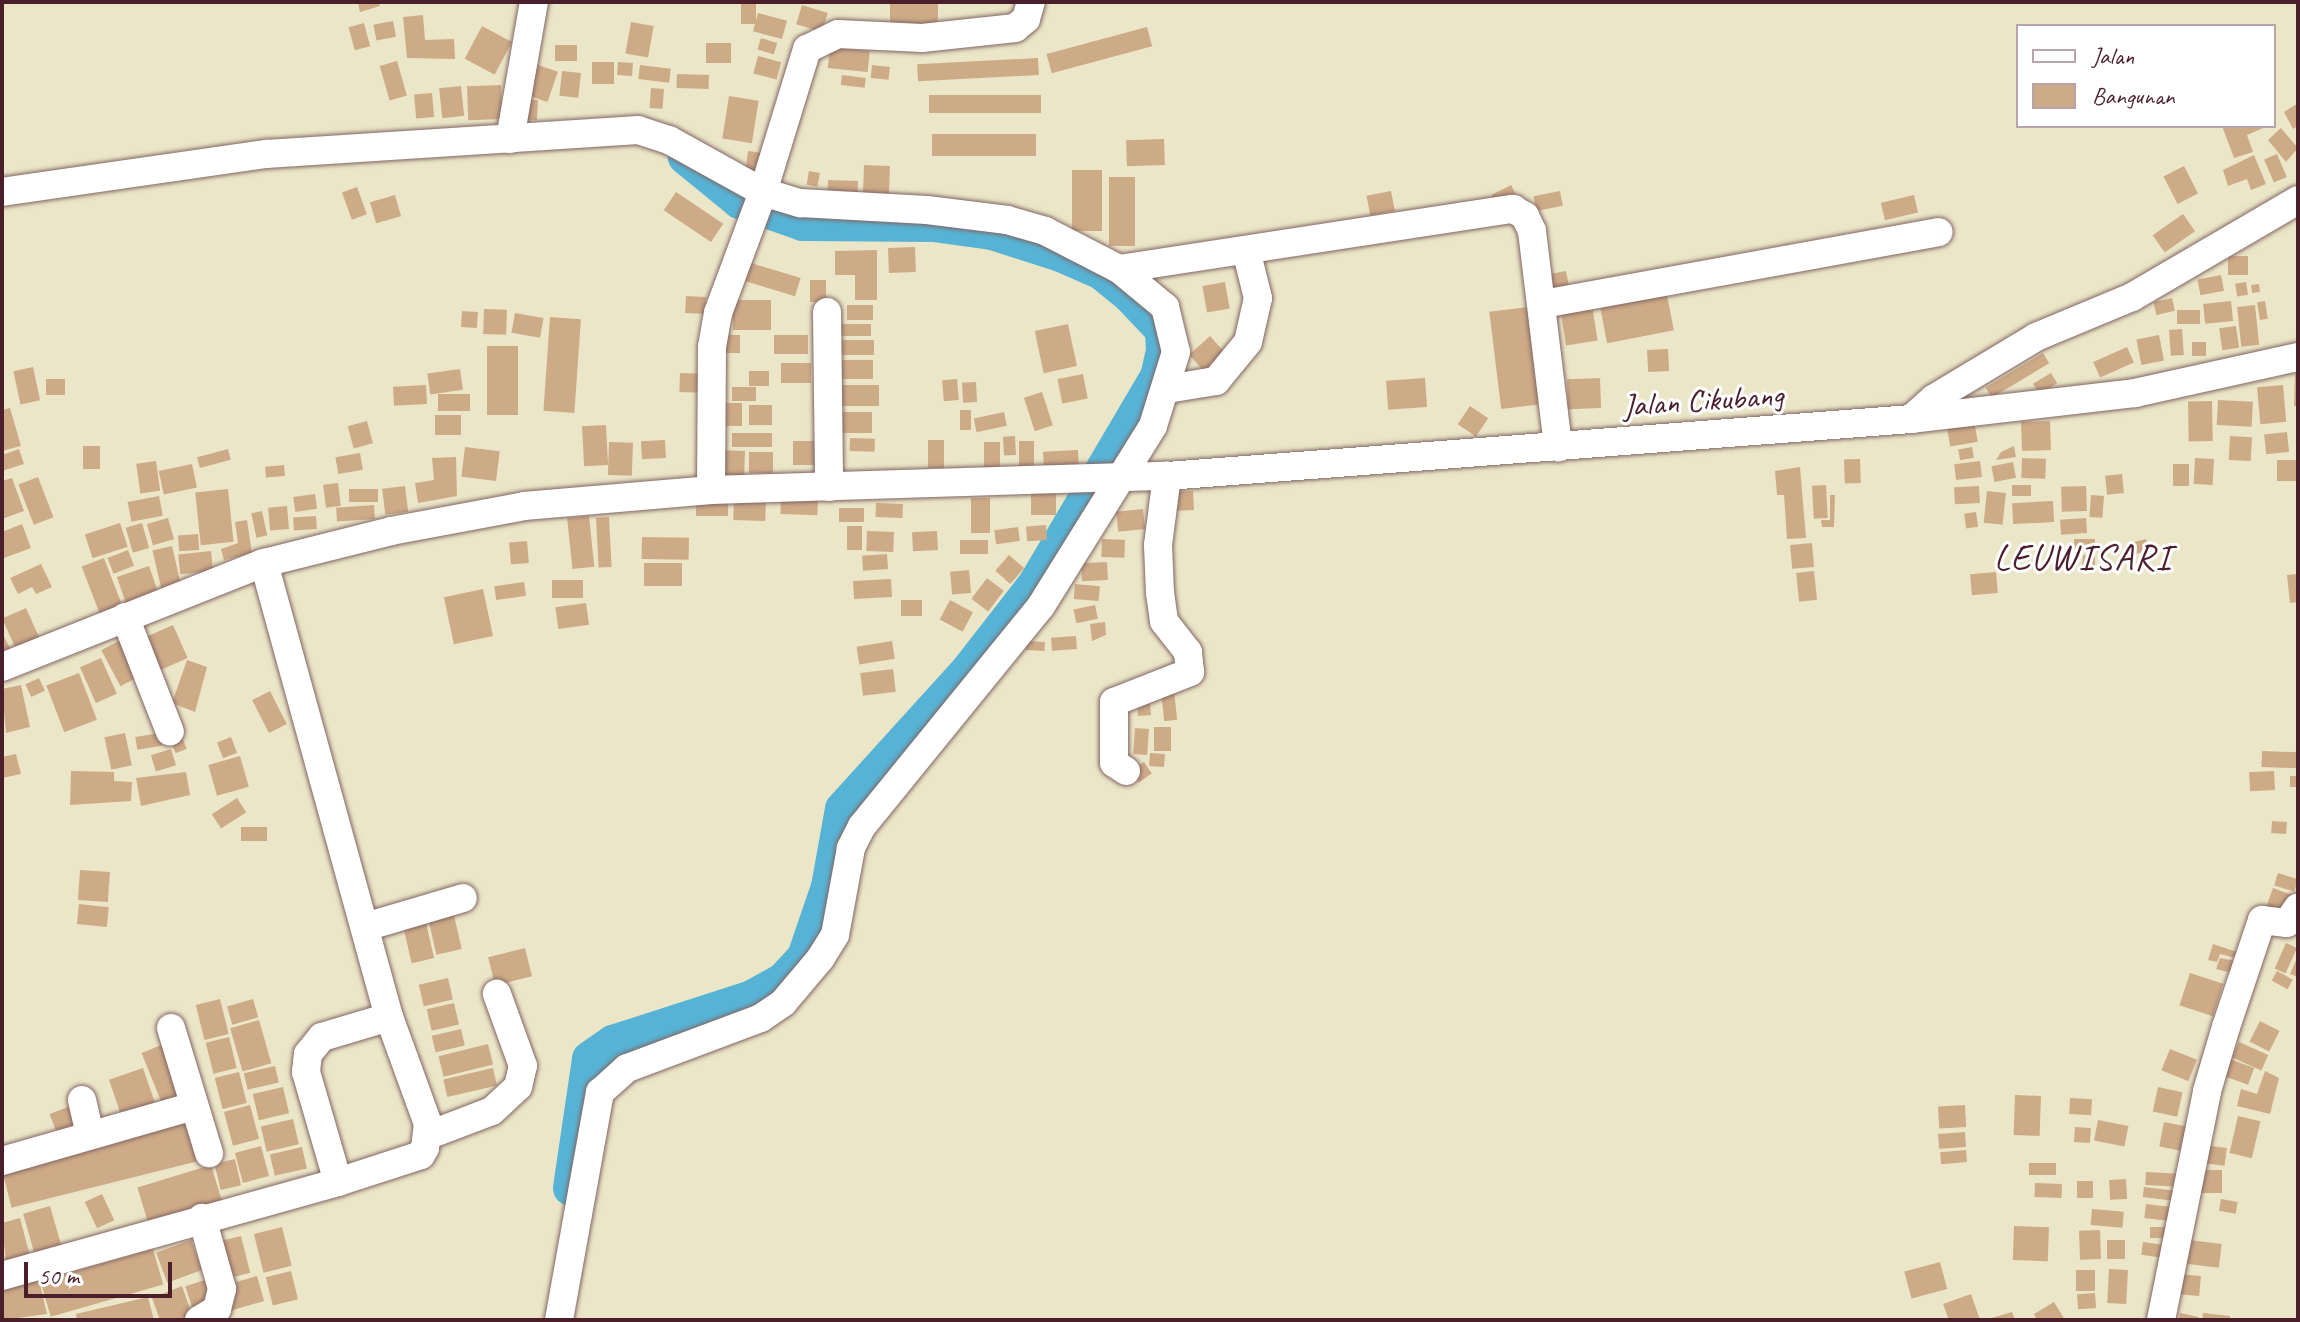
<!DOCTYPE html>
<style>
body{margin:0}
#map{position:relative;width:2300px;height:1322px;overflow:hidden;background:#ebe6c8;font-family:Caveat,sans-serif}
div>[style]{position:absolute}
.river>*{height:36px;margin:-18px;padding:0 18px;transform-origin:18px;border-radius:18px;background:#57b3d5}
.building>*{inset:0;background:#ceab87;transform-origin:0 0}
.roads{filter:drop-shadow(0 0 2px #826562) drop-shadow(0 0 2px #826562)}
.minor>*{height:28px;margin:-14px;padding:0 14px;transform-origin:14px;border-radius:14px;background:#fff}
span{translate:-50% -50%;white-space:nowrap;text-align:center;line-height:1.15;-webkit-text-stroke:6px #fff;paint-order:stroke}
.street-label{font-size:32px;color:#4a1f2b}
.quarter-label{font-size:36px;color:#4a1f2b;letter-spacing:2px}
.frame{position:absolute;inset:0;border:4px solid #4a1f2b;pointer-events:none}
.legend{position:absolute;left:2016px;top:24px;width:260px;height:104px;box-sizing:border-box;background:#fff;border:2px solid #b7a5aa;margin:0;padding:10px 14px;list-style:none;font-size:24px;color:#4a1f2b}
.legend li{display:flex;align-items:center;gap:16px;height:40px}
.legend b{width:40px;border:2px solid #b7a5aa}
.scale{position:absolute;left:24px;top:1262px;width:148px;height:36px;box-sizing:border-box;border:4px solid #4a1f2b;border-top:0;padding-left:10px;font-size:24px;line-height:28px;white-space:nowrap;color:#4a1f2b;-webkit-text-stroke:6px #fff;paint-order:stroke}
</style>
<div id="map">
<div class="river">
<i style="left:571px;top:1188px;width:130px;rotate:-81.6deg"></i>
<i style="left:590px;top:1059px;width:28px;rotate:-35deg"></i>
<i style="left:613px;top:1043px;width:146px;rotate:-17.9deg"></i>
<i style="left:752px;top:998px;width:35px;rotate:-29deg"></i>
<i style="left:783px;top:981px;width:33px;rotate:-47deg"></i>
<i style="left:805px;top:957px;width:74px;rotate:-71.1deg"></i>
<i style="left:829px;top:887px;width:79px;rotate:-79.8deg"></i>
<i style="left:843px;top:809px;width:188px;rotate:-47.8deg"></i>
<i style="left:969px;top:670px;width:109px;rotate:-52.1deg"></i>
<i style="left:1036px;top:584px;width:240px;rotate:-59.5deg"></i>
<i style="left:1158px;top:377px;width:28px;rotate:-77deg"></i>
<i style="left:1164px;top:350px;width:20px;rotate:-93deg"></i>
<i style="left:1163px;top:330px;width:48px;rotate:-133.3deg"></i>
<i style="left:1130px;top:295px;width:36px;rotate:-141deg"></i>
<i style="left:1102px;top:272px;width:45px;rotate:-156.3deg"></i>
<i style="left:1061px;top:254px;width:72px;rotate:-162.3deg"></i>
<i style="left:992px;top:232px;width:59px;rotate:-172.1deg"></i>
<i style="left:934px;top:224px;width:131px;rotate:-179.6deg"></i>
<i style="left:803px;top:223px;width:67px;rotate:-160.8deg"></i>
<i style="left:740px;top:201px;width:70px;rotate:-140.8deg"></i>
</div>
<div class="building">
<i style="clip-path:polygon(358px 2px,378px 2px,380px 6px,360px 12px)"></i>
<i style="left:741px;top:2px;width:15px;height:22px"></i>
<i style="left:890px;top:2px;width:48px;height:22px"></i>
<i style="left:802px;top:5px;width:27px;height:20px;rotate:17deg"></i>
<i style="left:758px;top:13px;width:30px;height:19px;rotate:15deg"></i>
<i style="clip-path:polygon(423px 15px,425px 40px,454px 39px,455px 59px,407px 58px,403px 17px)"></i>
<i style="left:393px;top:21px;width:16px;height:20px;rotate:79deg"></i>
<i style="left:631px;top:22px;width:23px;height:32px;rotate:10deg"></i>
<i style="left:364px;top:23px;width:24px;height:16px;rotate:75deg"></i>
<i style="left:482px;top:26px;width:34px;height:37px;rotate:28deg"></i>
<i style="left:1147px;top:27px;width:20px;height:104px;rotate:75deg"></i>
<i style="left:761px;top:38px;width:17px;height:12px;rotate:17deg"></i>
<i style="left:706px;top:43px;width:25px;height:20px"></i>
<i style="left:555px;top:45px;width:22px;height:16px"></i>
<i style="left:830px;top:47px;width:40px;height:21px;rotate:6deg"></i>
<i style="left:758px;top:56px;width:24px;height:18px;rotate:15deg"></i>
<i style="left:1038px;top:58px;width:17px;height:121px;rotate:87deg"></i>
<i style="left:397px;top:61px;width:36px;height:18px;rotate:74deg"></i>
<i style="left:614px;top:62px;width:22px;height:22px;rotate:90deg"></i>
<i style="left:618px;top:62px;width:15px;height:13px;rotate:4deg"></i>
<i style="left:538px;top:65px;width:21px;height:32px;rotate:19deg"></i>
<i style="left:640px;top:65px;width:31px;height:14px;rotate:7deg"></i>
<i style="left:872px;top:65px;width:18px;height:13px;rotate:6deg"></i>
<i style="left:562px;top:71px;width:19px;height:25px;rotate:6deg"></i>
<i style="left:677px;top:74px;width:32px;height:14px;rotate:2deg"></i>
<i style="left:842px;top:75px;width:24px;height:10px;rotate:7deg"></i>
<i style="left:501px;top:85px;width:34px;height:34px;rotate:88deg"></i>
<i style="left:461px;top:86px;width:30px;height:22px;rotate:84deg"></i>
<i style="left:651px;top:88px;width:13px;height:20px;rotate:4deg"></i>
<i style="left:432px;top:93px;width:24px;height:18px;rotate:85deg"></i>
<i style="left:1041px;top:95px;width:18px;height:112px;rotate:90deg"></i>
<i style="left:729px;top:96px;width:30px;height:43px;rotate:9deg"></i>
<i style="left:517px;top:99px;width:21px;height:20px;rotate:3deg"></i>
<i style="clip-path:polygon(2298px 103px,2298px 126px,2293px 129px,2284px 112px)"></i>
<i style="clip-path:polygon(2222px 126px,2268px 126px,2247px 135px,2253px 152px,2234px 158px)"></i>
<i style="clip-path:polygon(2281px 128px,2298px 148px,2286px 162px,2268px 140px)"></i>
<i style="left:1036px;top:134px;width:22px;height:104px;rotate:90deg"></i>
<i style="left:1164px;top:139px;width:26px;height:38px;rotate:88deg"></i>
<i style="left:748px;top:151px;width:17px;height:18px;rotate:7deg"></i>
<i style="left:2277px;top:154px;width:25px;height:14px;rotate:67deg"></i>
<i style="clip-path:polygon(2254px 155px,2266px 184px,2251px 190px,2247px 179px,2228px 186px,2223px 170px)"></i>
<i style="left:864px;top:165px;width:26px;height:31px;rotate:2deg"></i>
<i style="left:2184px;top:166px;width:31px;height:23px;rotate:63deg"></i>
<i style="left:1102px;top:170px;width:61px;height:30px;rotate:90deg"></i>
<i style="left:809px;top:171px;width:11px;height:14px;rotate:10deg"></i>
<i style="left:1109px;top:177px;width:26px;height:69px"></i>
<i style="left:828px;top:180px;width:30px;height:15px;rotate:2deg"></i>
<i style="left:1511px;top:185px;width:13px;height:22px;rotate:63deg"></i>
<i style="left:357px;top:187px;width:29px;height:16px;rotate:70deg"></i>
<i style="left:1391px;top:191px;width:20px;height:25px;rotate:79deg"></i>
<i style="left:1560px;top:191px;width:15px;height:27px;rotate:79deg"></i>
<i style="left:676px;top:192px;width:57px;height:22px;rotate:34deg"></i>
<i style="left:395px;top:195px;width:22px;height:26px;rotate:74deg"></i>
<i style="left:1914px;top:195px;width:18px;height:34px;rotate:77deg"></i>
<i style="left:2183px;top:214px;width:21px;height:37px;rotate:55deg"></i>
<i style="left:915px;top:247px;width:25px;height:27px;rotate:88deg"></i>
<i style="clip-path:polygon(877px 250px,877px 300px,855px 300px,855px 275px,835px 275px,835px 251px)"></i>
<i style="left:2228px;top:256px;width:20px;height:19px"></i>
<i style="left:748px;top:262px;width:55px;height:19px;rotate:17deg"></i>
<i style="left:1566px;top:271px;width:16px;height:21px;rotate:79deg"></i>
<i style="left:2221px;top:275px;width:16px;height:24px;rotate:79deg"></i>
<i style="left:810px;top:280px;width:16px;height:22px"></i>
<i style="left:1225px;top:282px;width:27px;height:23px;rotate:80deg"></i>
<i style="left:2246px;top:282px;width:13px;height:11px;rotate:81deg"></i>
<i style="left:2259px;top:284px;width:8px;height:8px;rotate:83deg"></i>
<i style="left:1667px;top:295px;width:36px;height:68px;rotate:79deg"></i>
<i style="left:686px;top:296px;width:20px;height:17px;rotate:3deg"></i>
<i style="left:2172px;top:298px;width:13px;height:19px;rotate:77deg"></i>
<i style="left:733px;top:300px;width:38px;height:30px"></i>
<i style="left:2231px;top:301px;width:20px;height:28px;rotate:84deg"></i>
<i style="left:2265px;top:301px;width:18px;height:8px;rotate:81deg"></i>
<i style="left:873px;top:305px;width:15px;height:26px;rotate:90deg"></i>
<i style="left:1592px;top:305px;width:36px;height:32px;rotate:81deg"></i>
<i style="left:2255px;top:305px;width:40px;height:18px;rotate:84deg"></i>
<i style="left:1528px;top:307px;width:98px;height:39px;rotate:83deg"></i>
<i style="left:484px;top:309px;width:23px;height:25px;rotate:2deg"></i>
<i style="left:2177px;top:310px;width:23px;height:14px"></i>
<i style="left:462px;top:311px;width:16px;height:16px;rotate:4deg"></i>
<i style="left:515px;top:313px;width:29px;height:20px;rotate:10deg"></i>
<i style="left:550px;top:317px;width:31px;height:94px;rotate:4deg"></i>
<i style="left:835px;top:324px;width:36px;height:12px"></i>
<i style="left:1068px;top:324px;width:43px;height:34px;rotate:78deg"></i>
<i style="left:2236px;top:326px;width:22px;height:17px;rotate:82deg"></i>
<i style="left:2182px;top:329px;width:26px;height:13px;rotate:86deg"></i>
<i style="left:718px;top:335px;width:22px;height:18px"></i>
<i style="left:774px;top:335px;width:34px;height:19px"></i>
<i style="left:2159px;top:335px;width:26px;height:23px;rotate:79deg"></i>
<i style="left:1210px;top:336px;width:25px;height:28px;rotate:48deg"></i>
<i style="left:837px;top:340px;width:37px;height:15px"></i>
<i style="left:2192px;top:342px;width:14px;height:14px"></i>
<i style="left:487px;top:346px;width:31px;height:69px"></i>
<i style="left:2127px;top:347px;width:17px;height:37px;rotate:66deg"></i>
<i style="left:1668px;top:349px;width:22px;height:21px;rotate:87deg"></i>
<i style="left:2043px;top:353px;width:12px;height:67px;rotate:59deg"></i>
<i style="left:840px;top:360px;width:33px;height:19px"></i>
<i style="left:781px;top:363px;width:30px;height:20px"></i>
<i style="left:33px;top:367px;width:34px;height:20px;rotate:78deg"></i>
<i style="left:460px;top:369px;width:21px;height:33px;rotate:82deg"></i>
<i style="left:749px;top:371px;width:20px;height:15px"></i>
<i style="left:680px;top:373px;width:23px;height:19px;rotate:2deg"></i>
<i style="left:2051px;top:373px;width:12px;height:21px;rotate:59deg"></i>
<i style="left:1083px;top:374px;width:25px;height:26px;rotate:79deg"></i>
<i style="clip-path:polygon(2295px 374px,2298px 374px,2298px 406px,2294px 406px)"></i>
<i style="left:1425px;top:378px;width:29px;height:39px;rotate:86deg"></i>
<i style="left:1600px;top:378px;width:30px;height:33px;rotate:88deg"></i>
<i style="left:46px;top:379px;width:19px;height:16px"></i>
<i style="left:957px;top:379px;width:21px;height:15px;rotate:85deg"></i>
<i style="left:976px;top:382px;width:20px;height:14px;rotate:87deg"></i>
<i style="left:426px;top:385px;width:19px;height:33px;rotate:87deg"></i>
<i style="left:832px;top:385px;width:47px;height:21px"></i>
<i style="left:2283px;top:385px;width:37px;height:26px;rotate:85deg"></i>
<i style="left:732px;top:387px;width:24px;height:14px"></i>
<i style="left:1042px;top:392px;width:35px;height:19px;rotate:72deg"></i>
<i style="left:438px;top:394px;width:32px;height:17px"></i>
<i style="left:2218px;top:400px;width:35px;height:25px;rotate:3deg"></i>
<i style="left:2212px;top:401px;width:40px;height:24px;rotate:89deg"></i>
<i style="left:723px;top:403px;width:19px;height:23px"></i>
<i style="left:749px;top:405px;width:23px;height:20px"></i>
<i style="left:1470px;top:406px;width:22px;height:22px;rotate:34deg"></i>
<i style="clip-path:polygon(10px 408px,21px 446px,2px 451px,2px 410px)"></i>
<i style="left:960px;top:410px;width:11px;height:20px"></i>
<i style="left:836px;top:412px;width:36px;height:21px"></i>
<i style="left:1004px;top:412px;width:14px;height:31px;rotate:78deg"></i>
<i style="left:435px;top:415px;width:26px;height:20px"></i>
<i style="left:1974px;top:420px;width:22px;height:28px;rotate:80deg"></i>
<i style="left:367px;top:421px;width:23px;height:20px;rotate:75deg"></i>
<i style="left:2050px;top:421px;width:29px;height:29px;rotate:88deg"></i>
<i style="left:606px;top:425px;width:40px;height:24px;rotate:87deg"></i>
<i style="left:2287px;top:432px;width:20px;height:23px;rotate:84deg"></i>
<i style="left:732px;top:433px;width:40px;height:14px"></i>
<i style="left:1015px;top:436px;width:19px;height:12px;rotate:87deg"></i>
<i style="left:2230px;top:436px;width:22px;height:24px;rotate:3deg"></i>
<i style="left:850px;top:438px;width:25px;height:13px;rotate:2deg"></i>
<i style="left:665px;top:440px;width:18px;height:24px;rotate:87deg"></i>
<i style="left:928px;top:440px;width:16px;height:28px"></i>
<i style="left:793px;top:441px;width:30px;height:24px"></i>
<i style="left:1019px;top:441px;width:15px;height:34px"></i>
<i style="left:609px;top:442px;width:24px;height:33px;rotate:2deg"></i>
<i style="left:984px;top:442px;width:16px;height:27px"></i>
<i style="left:83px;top:446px;width:17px;height:23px"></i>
<i style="clip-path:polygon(2014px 446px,2016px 457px,1996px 460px,2001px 452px)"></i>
<i style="left:465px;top:447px;width:35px;height:30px;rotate:7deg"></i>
<i style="left:1972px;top:447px;width:11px;height:14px;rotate:80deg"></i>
<i style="clip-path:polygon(19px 449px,24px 464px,2px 471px,2px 455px)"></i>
<i style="left:228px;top:449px;width:11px;height:32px;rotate:75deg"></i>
<i style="left:718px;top:450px;width:27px;height:29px;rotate:2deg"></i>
<i style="left:1078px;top:450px;width:20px;height:35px;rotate:87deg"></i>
<i style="left:749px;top:452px;width:24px;height:21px"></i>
<i style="left:360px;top:453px;width:17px;height:25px;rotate:80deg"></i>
<i style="clip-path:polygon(456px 457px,457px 496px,418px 503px,415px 483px,434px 480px,432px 458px)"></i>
<i style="left:2022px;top:458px;width:24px;height:20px;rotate:2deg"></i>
<i style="left:2195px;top:458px;width:19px;height:26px;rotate:3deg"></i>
<i style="left:1860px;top:459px;width:24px;height:16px;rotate:88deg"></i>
<i style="left:2277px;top:460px;width:21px;height:21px"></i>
<i style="left:156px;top:461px;width:30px;height:20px;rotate:82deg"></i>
<i style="left:1980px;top:461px;width:16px;height:26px;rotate:83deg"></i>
<i style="left:2013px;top:462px;width:16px;height:22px;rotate:79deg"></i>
<i style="left:192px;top:464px;width:24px;height:34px;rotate:78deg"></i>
<i style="left:2173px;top:464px;width:16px;height:22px"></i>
<i style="left:284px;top:465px;width:11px;height:19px;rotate:85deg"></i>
<i style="clip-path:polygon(1800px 467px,1806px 538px,1787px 539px,1784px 495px,1777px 495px,1775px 471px)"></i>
<i style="left:2122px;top:474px;width:19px;height:17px;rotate:84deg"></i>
<i style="left:38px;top:477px;width:43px;height:21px;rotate:69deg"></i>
<i style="clip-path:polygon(12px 478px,24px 511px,2px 519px,2px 481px)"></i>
<i style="left:338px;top:483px;width:23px;height:15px;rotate:83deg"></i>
<i style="left:1826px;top:485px;width:33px;height:14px;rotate:87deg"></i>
<i style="left:2012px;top:485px;width:19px;height:11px"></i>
<i style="left:405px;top:486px;width:26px;height:23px;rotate:83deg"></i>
<i style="left:1979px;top:486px;width:17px;height:25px;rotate:87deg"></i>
<i style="left:2086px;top:486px;width:25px;height:25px;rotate:88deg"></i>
<i style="left:228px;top:489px;width:53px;height:33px;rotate:84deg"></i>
<i style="left:378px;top:489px;width:13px;height:29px;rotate:90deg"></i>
<i style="left:1193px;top:491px;width:19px;height:21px;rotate:87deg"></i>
<i style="left:1987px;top:491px;width:19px;height:32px;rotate:6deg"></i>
<i style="left:1056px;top:493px;width:22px;height:25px;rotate:90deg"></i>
<i style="left:315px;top:494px;width:15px;height:22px;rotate:82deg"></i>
<i style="left:728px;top:495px;width:21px;height:32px;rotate:90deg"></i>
<i style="clip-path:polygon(1830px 495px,1835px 495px,1834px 527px,1822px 527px,1821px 520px,1830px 520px)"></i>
<i style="left:2091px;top:495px;width:13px;height:22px;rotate:4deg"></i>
<i style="left:159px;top:496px;width:20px;height:32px;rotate:79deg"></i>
<i style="left:781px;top:498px;width:37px;height:16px;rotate:2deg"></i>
<i style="left:971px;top:498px;width:19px;height:35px"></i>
<i style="left:734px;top:499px;width:32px;height:21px;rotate:2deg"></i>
<i style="left:2053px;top:501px;width:21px;height:41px;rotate:87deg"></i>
<i style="left:876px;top:503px;width:27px;height:14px;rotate:2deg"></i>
<i style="left:374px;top:505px;width:14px;height:38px;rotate:86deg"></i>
<i style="left:287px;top:506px;width:23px;height:19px;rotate:85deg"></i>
<i style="left:839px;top:508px;width:25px;height:14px"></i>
<i style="left:1143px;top:509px;width:20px;height:27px;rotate:84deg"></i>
<i style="left:262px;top:511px;width:25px;height:11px;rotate:78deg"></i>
<i style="left:1976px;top:512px;width:15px;height:12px;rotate:82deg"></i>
<i style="left:316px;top:516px;width:13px;height:23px;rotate:86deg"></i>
<i style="left:589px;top:516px;width:51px;height:22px;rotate:84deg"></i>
<i style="left:609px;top:517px;width:50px;height:13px;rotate:87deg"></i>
<i style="left:168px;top:518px;width:22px;height:22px;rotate:74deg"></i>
<i style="left:2086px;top:518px;width:15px;height:26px;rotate:86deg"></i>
<i style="clip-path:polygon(247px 520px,252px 553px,224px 560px,221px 549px,238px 543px,235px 522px)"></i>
<i style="left:120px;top:523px;width:25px;height:37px;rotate:72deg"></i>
<i style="left:142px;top:523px;width:26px;height:17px;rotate:74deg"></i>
<i style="clip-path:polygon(22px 524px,31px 548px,4px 558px,2px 532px)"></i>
<i style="left:1046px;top:525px;width:15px;height:20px;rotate:86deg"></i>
<i style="left:847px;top:526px;width:15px;height:24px"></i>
<i style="left:1018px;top:527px;width:14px;height:24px;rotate:82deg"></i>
<i style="left:867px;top:531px;width:27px;height:20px;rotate:2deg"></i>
<i style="left:937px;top:531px;width:19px;height:25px;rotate:87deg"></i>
<i style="left:198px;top:534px;width:16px;height:20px;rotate:86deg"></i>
<i style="left:642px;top:537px;width:47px;height:22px;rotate:1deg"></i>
<i style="left:1102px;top:539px;width:23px;height:18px;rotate:2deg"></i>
<i style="left:2074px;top:539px;width:21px;height:10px"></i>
<i style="left:2146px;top:539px;width:12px;height:15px;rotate:76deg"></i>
<i style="left:988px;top:540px;width:14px;height:28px;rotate:90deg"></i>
<i style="left:527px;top:541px;width:22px;height:18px;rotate:85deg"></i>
<i style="left:1812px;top:543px;width:24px;height:22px;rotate:85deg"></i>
<i style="left:172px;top:546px;width:40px;height:20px;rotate:77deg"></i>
<i style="left:128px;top:550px;width:17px;height:22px;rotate:69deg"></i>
<i style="left:211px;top:551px;width:20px;height:33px;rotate:84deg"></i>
<i style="left:887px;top:554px;width:15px;height:25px;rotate:86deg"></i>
<i style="left:1009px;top:555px;width:20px;height:21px;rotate:41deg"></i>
<i style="clip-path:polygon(2083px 555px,2095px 556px,2095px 568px,2082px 568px)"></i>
<i style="left:104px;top:558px;width:50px;height:24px;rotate:69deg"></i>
<i style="left:1107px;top:562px;width:18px;height:26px;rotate:87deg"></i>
<i style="left:682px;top:563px;width:23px;height:38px;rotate:90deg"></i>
<i style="clip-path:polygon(41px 564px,52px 587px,36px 594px,32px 587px,18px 594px,10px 578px)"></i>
<i style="left:149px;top:566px;width:28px;height:34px;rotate:71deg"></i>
<i style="left:969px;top:570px;width:23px;height:19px;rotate:85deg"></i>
<i style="left:1814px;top:571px;width:29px;height:18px;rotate:84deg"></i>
<i style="left:1996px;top:572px;width:21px;height:26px;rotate:85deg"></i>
<i style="clip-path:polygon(2298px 574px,2298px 602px,2290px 603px,2287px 575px)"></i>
<i style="left:987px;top:578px;width:21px;height:26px;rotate:37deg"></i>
<i style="left:891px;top:579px;width:18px;height:38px;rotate:87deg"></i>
<i style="left:552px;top:580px;width:31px;height:18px"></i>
<i style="left:524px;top:582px;width:14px;height:30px;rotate:82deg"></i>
<i style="left:1075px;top:584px;width:25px;height:15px;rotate:5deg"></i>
<i style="left:483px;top:589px;width:48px;height:40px;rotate:78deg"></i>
<i style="left:901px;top:600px;width:21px;height:16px"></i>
<i style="left:950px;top:600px;width:26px;height:22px;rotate:28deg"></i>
<i style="left:586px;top:603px;width:22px;height:31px;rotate:82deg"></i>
<i style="left:1095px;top:605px;width:14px;height:22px;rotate:78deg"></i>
<i style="left:26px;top:608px;width:39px;height:26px;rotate:66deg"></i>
<i style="clip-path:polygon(1105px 622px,1106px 635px,1092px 641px,1090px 624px)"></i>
<i style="left:173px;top:625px;width:36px;height:34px;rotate:66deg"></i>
<i style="clip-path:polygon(2px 633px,13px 654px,2px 660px)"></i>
<i style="left:1076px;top:636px;width:13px;height:25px;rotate:86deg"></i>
<i style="left:126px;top:637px;width:41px;height:28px;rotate:62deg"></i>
<i style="left:892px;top:641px;width:18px;height:36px;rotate:81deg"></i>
<i style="left:1026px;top:641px;width:19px;height:9px;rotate:3deg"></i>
<i style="left:101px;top:658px;width:39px;height:23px;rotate:66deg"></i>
<i style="clip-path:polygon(187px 660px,207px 667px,195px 712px,172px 703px)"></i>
<i style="left:893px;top:669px;width:23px;height:33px;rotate:83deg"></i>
<i style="left:79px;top:673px;width:50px;height:35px;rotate:69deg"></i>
<i style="left:39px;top:678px;width:14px;height:15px;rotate:65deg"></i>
<i style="clip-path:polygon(21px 685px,30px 727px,6px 733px,2px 689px)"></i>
<i style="clip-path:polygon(1149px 689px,1151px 715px,1138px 716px,1137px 696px)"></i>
<i style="left:1174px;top:690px;width:30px;height:13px;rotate:84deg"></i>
<i style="left:270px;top:691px;width:37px;height:20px;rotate:63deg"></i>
<i style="left:1154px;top:727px;width:17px;height:24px"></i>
<i style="left:1135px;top:728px;width:14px;height:26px;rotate:4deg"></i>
<i style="left:180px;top:732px;width:18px;height:12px;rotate:68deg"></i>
<i style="left:125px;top:733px;width:33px;height:21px;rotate:78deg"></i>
<i style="left:160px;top:733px;width:13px;height:25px;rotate:81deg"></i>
<i style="left:231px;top:737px;width:17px;height:15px;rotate:69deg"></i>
<i style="left:171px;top:749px;width:17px;height:21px;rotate:73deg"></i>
<i style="left:2262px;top:751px;width:36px;height:16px;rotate:2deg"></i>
<i style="left:1150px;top:753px;width:15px;height:13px;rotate:4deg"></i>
<i style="clip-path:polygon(16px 754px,21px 774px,2px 778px,2px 757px)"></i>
<i style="left:240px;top:756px;width:32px;height:33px;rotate:74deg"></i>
<i style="left:1144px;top:762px;width:14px;height:16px;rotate:56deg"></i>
<i style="clip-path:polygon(71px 771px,114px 772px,114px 781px,132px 782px,131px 801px,70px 805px)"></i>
<i style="left:2274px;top:771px;width:19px;height:25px;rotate:87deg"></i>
<i style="clip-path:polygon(186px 772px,190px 795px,141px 806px,136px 778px)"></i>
<i style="left:2290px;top:776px;width:8px;height:11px"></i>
<i style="left:237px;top:798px;width:17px;height:30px;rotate:57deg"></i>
<i style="left:2272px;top:821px;width:15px;height:12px;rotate:4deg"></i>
<i style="left:241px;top:827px;width:26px;height:14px"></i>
<i style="left:80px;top:870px;width:30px;height:30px;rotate:4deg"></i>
<i style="left:2278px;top:873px;width:21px;height:13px;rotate:17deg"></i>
<i style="left:2273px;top:888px;width:20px;height:26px;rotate:20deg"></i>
<i style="left:79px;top:904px;width:30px;height:20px;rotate:6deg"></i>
<i style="left:453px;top:911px;width:39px;height:26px;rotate:77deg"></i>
<i style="left:426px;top:923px;width:36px;height:23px;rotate:77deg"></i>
<i style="left:2286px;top:943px;width:12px;height:28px;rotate:24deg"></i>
<i style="clip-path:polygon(2213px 944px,2237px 952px,2236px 958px,2220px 954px,2217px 962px,2208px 960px)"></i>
<i style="left:525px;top:948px;width:29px;height:38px;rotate:76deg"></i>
<i style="clip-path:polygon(2298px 956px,2298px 977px,2290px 974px)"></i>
<i style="clip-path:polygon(2220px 958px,2236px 961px,2232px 973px,2216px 969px)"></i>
<i style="left:2277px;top:971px;width:18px;height:11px;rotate:29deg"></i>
<i style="left:2190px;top:973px;width:35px;height:34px;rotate:18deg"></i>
<i style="left:448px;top:978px;width:22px;height:30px;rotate:77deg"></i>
<i style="left:220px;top:999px;width:36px;height:25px;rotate:76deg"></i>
<i style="left:253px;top:999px;width:19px;height:27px;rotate:74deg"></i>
<i style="left:454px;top:1003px;width:22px;height:28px;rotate:77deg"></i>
<i style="left:259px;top:1020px;width:45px;height:30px;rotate:74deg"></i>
<i style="left:2260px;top:1021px;width:22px;height:23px;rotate:27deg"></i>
<i style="left:461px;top:1029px;width:17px;height:30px;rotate:77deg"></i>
<i style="left:229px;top:1037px;width:32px;height:24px;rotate:76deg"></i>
<i style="left:174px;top:1040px;width:56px;height:35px;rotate:68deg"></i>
<i style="left:2239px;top:1042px;width:32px;height:17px;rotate:24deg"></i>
<i style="left:488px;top:1044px;width:21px;height:51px;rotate:76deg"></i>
<i style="left:2170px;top:1049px;width:29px;height:23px;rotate:22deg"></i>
<i style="left:2227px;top:1058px;width:29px;height:18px;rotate:20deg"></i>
<i style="left:275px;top:1066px;width:17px;height:32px;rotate:77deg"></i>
<i style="left:143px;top:1068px;width:43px;height:36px;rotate:71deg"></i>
<i style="left:493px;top:1068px;width:18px;height:51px;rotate:77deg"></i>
<i style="clip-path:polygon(2265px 1071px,2279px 1078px,2270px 1114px,2237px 1106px,2241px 1089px,2257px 1094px)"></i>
<i style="left:239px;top:1072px;width:32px;height:25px;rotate:76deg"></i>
<i style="left:283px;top:1087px;width:27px;height:31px;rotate:77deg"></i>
<i style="left:2158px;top:1087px;width:25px;height:25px;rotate:12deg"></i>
<i style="left:2015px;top:1095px;width:26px;height:40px;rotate:2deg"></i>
<i style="left:2070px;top:1098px;width:22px;height:16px;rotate:3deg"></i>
<i style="left:86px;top:1100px;width:26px;height:39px;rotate:69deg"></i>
<i style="left:250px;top:1105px;width:35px;height:27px;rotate:75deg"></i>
<i style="left:1965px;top:1105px;width:22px;height:27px;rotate:87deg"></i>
<i style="left:2238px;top:1116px;width:23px;height:38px;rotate:13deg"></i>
<i style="left:293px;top:1119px;width:26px;height:33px;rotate:77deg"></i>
<i style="left:2098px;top:1120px;width:31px;height:21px;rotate:11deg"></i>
<i style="left:194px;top:1121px;width:40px;height:198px;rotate:76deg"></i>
<i style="left:2164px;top:1122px;width:26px;height:25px;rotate:11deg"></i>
<i style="left:2075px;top:1127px;width:16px;height:15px;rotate:4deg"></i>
<i style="left:1965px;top:1132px;width:15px;height:27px;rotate:86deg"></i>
<i style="left:2203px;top:1145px;width:24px;height:18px;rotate:7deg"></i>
<i style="left:261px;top:1146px;width:31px;height:27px;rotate:75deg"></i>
<i style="left:302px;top:1147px;width:22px;height:33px;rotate:77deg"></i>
<i style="left:1966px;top:1150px;width:12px;height:26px;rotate:85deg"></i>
<i style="left:235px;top:1159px;width:27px;height:21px;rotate:77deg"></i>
<i style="left:2056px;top:1163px;width:12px;height:27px;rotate:90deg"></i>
<i style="left:211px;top:1165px;width:42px;height:77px;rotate:73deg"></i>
<i style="left:2222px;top:1170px;width:23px;height:27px;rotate:90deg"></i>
<i style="left:2146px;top:1172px;width:34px;height:13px;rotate:3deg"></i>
<i style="left:2126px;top:1179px;width:20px;height:17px;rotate:87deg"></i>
<i style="left:2077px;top:1181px;width:16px;height:17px"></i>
<i style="left:2035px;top:1183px;width:27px;height:14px;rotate:2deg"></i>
<i style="left:2144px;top:1187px;width:31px;height:10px;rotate:7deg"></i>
<i style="left:102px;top:1194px;width:29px;height:19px;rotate:65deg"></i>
<i style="left:2221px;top:1199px;width:17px;height:12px;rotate:10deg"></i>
<i style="left:2146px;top:1204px;width:25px;height:14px;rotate:7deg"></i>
<i style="left:50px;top:1206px;width:43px;height:28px;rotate:74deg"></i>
<i style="left:2092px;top:1209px;width:32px;height:16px;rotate:5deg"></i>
<i style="clip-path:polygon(20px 1218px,30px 1256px,6px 1263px,2px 1223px)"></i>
<i style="left:2014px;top:1226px;width:35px;height:34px;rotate:2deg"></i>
<i style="left:282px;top:1227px;width:40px;height:29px;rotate:76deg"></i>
<i style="left:2150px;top:1227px;width:20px;height:11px"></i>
<i style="left:2100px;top:1230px;width:29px;height:21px;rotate:88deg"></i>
<i style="left:241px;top:1236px;width:38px;height:25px;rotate:76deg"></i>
<i style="left:191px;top:1240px;width:32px;height:37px;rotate:70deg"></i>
<i style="left:2107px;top:1240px;width:18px;height:19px"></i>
<i style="left:2189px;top:1240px;width:33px;height:24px;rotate:7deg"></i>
<i style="left:2143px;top:1242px;width:28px;height:13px;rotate:8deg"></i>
<i style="left:153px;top:1249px;width:37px;height:117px;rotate:74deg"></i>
<i style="left:1940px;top:1262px;width:28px;height:37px;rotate:75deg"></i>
<i style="left:2109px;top:1269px;width:19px;height:34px;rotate:3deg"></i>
<i style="left:2095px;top:1270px;width:21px;height:19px;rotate:90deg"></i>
<i style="left:291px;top:1271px;width:29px;height:26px;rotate:76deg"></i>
<i style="left:2178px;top:1274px;width:23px;height:20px;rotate:5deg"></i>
<i style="left:257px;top:1276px;width:26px;height:35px;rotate:74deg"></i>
<i style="left:211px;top:1278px;width:23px;height:27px;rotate:72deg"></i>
<i style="clip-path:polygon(39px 1280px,47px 1314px,2px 1320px,2px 1290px)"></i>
<i style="clip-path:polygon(182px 1286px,193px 1317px,160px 1320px,152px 1298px)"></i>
<i style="left:2095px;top:1293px;width:15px;height:18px;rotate:86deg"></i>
<i style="clip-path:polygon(1971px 1294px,1980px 1320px,1949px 1320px,1943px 1304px)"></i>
<i style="clip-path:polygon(148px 1297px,154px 1320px,77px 1320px,76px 1314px)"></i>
<i style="clip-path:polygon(2054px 1302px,2065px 1320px,2037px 1320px,2034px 1314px)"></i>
<i style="clip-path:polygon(2012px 1312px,2015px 1320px,1988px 1320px,1988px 1319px)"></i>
<i style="clip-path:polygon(2180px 1313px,2199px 1317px,2198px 1320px,2179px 1320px)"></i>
<i style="clip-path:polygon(2203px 1313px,2230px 1316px,2230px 1320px,2202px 1320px)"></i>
</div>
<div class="roads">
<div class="minor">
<i style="left:510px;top:139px;width:139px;rotate:-80.1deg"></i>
<i style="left:2px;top:192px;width:267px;rotate:-8.2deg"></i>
<i style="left:266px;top:154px;width:373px;rotate:-3.7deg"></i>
<i style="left:638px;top:130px;width:33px;rotate:18deg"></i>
<i style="left:669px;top:140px;width:107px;rotate:29deg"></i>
<i style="left:763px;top:192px;width:39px;rotate:17deg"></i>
<i style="left:800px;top:203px;width:127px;rotate:3.2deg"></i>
<i style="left:927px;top:210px;width:81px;rotate:7.1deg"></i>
<i style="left:1007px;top:220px;width:40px;rotate:16deg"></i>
<i style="left:1045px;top:231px;width:83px;rotate:27.2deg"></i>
<i style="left:1119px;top:269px;width:60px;rotate:39.6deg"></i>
<i style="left:1165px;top:307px;width:46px;rotate:76.3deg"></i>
<i style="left:1176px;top:352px;width:77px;rotate:107.3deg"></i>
<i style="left:1153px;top:426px;width:212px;rotate:121.9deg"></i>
<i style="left:1041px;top:606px;width:284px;rotate:129.1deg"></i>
<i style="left:862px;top:826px;width:25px;rotate:117deg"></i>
<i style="left:851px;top:848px;width:88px;rotate:100.4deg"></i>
<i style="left:835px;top:935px;width:28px;rotate:122deg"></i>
<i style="left:820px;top:959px;width:57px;rotate:130.1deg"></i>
<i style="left:783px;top:1003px;width:27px;rotate:146deg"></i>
<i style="left:761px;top:1018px;width:143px;rotate:159.5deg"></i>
<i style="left:627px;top:1068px;width:36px;rotate:138deg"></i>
<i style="left:600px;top:1092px;width:232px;rotate:100.2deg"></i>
<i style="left:1119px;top:269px;width:399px;rotate:-8.7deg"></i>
<i style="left:1513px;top:209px;width:14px;rotate:30deg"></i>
<i style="left:1525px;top:216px;width:17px;rotate:65deg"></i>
<i style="left:1532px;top:231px;width:218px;rotate:83.1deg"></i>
<i style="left:1543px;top:304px;width:402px;rotate:-10.3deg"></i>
<i style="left:827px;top:312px;width:175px;rotate:89.3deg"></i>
<i style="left:1167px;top:389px;width:50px;rotate:-9.3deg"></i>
<i style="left:1216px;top:381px;width:50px;rotate:-50.6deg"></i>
<i style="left:1248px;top:342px;width:45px;rotate:-77.2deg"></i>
<i style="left:1258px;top:298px;width:49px;rotate:-104deg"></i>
<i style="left:1911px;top:419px;width:30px;rotate:-42deg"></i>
<i style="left:1933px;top:399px;width:120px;rotate:-31deg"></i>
<i style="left:2036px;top:337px;width:104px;rotate:-22.6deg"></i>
<i style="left:2132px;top:297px;width:192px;rotate:-30.3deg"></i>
<i style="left:711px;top:490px;width:143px;rotate:-89.6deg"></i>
<i style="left:712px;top:347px;width:35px;rotate:-80deg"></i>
<i style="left:718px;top:313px;width:129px;rotate:-69.6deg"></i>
<i style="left:763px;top:192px;width:150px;rotate:-72.9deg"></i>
<i style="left:807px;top:49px;width:34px;rotate:-26deg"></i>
<i style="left:838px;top:34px;width:84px;rotate:2.7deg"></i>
<i style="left:922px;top:38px;width:94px;rotate:-6.1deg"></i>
<i style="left:1015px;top:28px;width:14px;rotate:-39deg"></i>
<i style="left:1026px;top:19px;width:18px;rotate:-74deg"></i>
<i style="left:125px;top:617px;width:123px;rotate:68.6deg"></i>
<i style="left:2px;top:667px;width:282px;rotate:-21.7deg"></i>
<i style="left:264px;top:563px;width:131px;rotate:-14.1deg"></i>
<i style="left:391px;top:531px;width:135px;rotate:-10.6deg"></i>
<i style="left:524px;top:506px;width:188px;rotate:-4.9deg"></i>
<i style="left:711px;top:490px;width:456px;rotate:-1.8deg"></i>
<i style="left:1167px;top:476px;width:746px;rotate:-4.38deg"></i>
<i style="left:1911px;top:419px;width:226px;rotate:-6.6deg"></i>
<i style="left:2135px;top:393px;width:167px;rotate:-12.5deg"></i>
<i style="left:1126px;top:771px;width:14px;rotate:-146deg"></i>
<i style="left:1114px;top:763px;width:61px;rotate:-90deg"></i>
<i style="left:1114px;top:702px;width:82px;rotate:-21.5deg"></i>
<i style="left:1190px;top:672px;width:20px;rotate:-96deg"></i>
<i style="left:1188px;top:652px;width:39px;rotate:-128deg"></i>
<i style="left:1164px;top:621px;width:28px;rotate:-98deg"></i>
<i style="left:1160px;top:593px;width:48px;rotate:-92.4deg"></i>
<i style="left:1158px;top:545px;width:70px;rotate:-82.6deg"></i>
<i style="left:365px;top:927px;width:102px;rotate:-16.5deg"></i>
<i style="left:171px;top:1028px;width:131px;rotate:73.1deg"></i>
<i style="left:82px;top:1100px;width:36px;rotate:77deg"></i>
<i style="left:429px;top:1135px;width:67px;rotate:-20.9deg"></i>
<i style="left:492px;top:1111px;width:35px;rotate:-43deg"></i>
<i style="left:518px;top:1087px;width:22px;rotate:-77deg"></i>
<i style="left:523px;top:1066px;width:77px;rotate:-109.9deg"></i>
<i style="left:2px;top:1161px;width:200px;rotate:-16deg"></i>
<i style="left:338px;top:1182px;width:115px;rotate:-106.2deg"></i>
<i style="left:306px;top:1072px;width:18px;rotate:-84deg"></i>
<i style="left:308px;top:1054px;width:22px;rotate:-51deg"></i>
<i style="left:322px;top:1037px;width:70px;rotate:-16.6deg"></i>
<i style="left:2px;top:1276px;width:349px;rotate:-15.6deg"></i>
<i style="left:338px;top:1182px;width:87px;rotate:-18deg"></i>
<i style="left:421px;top:1155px;width:8px;rotate:-60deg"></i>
<i style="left:425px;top:1148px;width:24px;rotate:-83deg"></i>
<i style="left:428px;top:1124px;width:114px;rotate:-110deg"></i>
<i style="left:389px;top:1017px;width:471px;rotate:-105.4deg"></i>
<i style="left:199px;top:1320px;width:21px;rotate:-31deg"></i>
<i style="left:217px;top:1309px;width:21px;rotate:-76deg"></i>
<i style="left:222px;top:1289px;width:74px;rotate:-105.7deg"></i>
<i style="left:2161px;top:1320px;width:234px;rotate:-78.6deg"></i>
<i style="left:2207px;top:1091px;width:67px;rotate:-73.5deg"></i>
<i style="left:2226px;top:1027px;width:113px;rotate:-71.4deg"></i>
<i style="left:2262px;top:920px;width:25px;rotate:7deg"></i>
<i style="left:2287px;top:923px;width:19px;rotate:-55deg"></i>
</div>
</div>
<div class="street-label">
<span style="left:1703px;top:401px;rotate:-4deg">Jalan Cikubang</span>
</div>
<div class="quarter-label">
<span style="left:2083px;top:558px">LEUWISARI</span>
</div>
<div class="frame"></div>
<ul class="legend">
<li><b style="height:10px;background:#fff"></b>Jalan</li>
<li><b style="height:22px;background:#ceab87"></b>Bangunan</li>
</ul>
<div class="scale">50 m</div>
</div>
